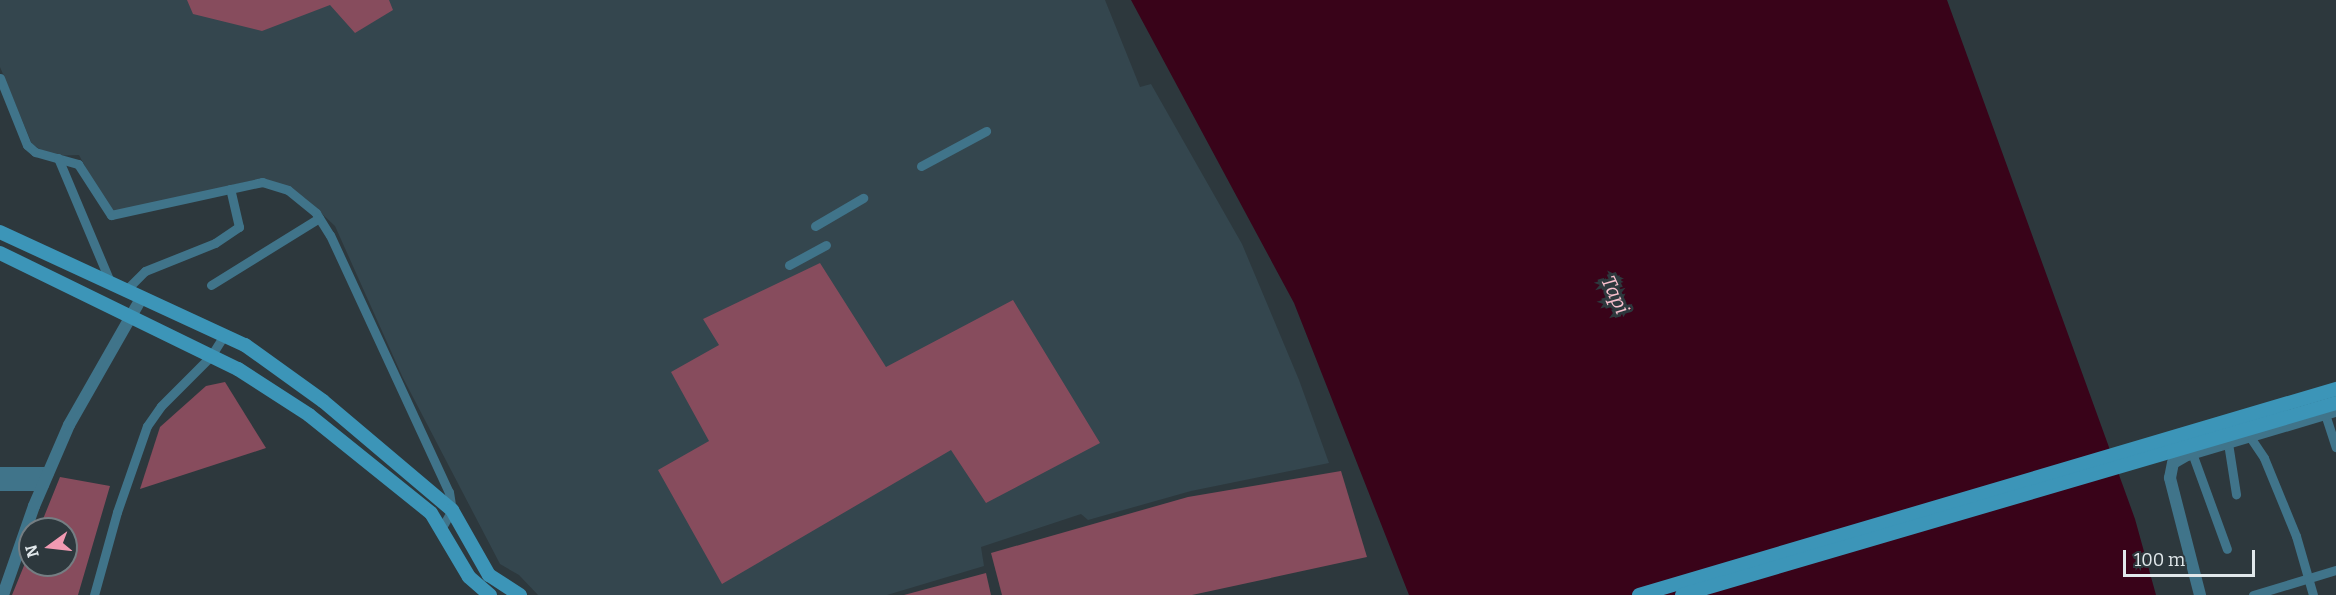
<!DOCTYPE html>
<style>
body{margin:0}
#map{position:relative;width:2336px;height:595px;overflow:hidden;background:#2d383d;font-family:Bitter,serif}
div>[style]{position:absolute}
.built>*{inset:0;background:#34464e}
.green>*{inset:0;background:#874c5d}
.water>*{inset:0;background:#390319}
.minor>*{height:9px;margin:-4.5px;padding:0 4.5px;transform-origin:4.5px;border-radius:4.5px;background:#40748a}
.tertiary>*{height:12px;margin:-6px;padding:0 6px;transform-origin:6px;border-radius:6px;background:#40748a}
.secondary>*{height:14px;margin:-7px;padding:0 7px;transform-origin:7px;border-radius:7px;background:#3c95b8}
span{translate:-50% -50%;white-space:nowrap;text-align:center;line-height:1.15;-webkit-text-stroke:6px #2d383d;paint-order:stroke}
.water-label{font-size:20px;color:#f9bfcd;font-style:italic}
.north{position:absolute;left:18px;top:517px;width:60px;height:60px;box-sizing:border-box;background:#2d383d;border:2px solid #757e83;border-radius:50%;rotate:255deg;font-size:16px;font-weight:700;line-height:24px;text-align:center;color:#e1e8eb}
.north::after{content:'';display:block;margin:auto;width:21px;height:27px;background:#f19ab2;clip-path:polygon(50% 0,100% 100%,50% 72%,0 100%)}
.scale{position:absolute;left:2123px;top:550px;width:132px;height:27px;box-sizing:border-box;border:3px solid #e1e8eb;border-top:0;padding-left:8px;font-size:18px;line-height:21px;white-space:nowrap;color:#e1e8eb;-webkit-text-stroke:4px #2d383d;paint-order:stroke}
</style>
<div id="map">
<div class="built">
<i style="clip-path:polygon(0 0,1105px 0,1140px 87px,1151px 84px,1242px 244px,1299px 380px,1329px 463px,1191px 491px,1088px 520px,1081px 514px,981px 547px,984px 566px,887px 595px,538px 595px,519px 575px,500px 564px,403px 378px,335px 226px,305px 198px,262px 178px,110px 214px,79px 155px,50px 156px,32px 144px,0 67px)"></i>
</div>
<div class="green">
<i style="clip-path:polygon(187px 0,389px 0,393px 10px,355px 33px,330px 5px,262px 31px,193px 14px)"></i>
<i style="clip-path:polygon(820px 263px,886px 367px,1013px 300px,1100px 443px,986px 503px,951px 450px,722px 584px,658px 470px,709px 441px,671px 372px,719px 345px,703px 319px)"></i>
<i style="clip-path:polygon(225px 382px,266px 448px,140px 489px,160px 427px,206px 386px)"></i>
<i style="clip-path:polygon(1341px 471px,1367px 557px,1192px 595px,1002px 595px,991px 553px,1188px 497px)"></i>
<i style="clip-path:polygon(60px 477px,110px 486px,78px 595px,12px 595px,30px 551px,30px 565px,66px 565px,66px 529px,39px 529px)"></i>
<i style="clip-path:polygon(986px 573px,991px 595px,904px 595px)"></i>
</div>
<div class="water">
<i style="clip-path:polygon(1131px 0,1947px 0,2135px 519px,2156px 595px,1409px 595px,1294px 303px)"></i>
</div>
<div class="minor">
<i style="left:0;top:78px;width:72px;rotate:68.1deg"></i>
<i style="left:27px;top:145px;width:11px;rotate:41deg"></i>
<i style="left:35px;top:152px;width:45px;rotate:15.6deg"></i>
<i style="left:78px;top:164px;width:61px;rotate:57.1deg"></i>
<i style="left:111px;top:215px;width:155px;rotate:-12.3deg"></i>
<i style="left:262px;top:182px;width:27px;rotate:17deg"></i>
<i style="left:288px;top:190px;width:36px;rotate:39deg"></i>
<i style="left:316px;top:213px;width:26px;rotate:58deg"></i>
<i style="left:330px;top:235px;width:283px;rotate:65.2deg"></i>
<i style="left:449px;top:492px;width:18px;rotate:81deg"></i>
<i style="left:452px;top:510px;width:22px;rotate:120deg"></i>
<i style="left:58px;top:158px;width:137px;rotate:67.2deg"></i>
<i style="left:921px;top:166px;width:74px;rotate:-28.3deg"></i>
<i style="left:815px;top:226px;width:56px;rotate:-30.3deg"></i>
<i style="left:789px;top:265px;width:42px;rotate:-28.4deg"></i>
<i style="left:211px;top:285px;width:127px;rotate:-31.8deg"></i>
<i style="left:126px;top:290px;width:27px;rotate:-45deg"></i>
<i style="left:145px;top:271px;width:75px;rotate:-21.8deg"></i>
<i style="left:215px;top:243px;width:29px;rotate:-34deg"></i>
<i style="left:239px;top:227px;width:39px;rotate:-103deg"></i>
<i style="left:2325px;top:414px;width:35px;rotate:72deg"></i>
<i style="left:2250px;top:437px;width:25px;rotate:56deg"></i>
<i style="left:2264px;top:458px;width:84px;rotate:67.7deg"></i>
<i style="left:2296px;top:536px;width:61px;rotate:73.9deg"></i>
<i style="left:2228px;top:443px;width:52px;rotate:81.1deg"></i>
<i style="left:2192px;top:453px;width:102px;rotate:70deg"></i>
<i style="left:94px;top:595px;width:86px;rotate:-74.5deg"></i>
<i style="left:117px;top:512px;width:91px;rotate:-70.8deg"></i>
<i style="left:147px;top:426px;width:24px;rotate:-55deg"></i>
<i style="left:161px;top:406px;width:71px;rotate:-45deg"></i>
<i style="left:211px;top:356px;width:25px;rotate:-58deg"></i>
<i style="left:2253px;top:595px;width:87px;rotate:-16.8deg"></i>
</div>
<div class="tertiary">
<i style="left:0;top:473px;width:48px"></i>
<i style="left:0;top:485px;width:43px"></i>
<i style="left:3px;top:595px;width:94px;rotate:-70.8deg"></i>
<i style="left:34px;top:506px;width:88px;rotate:-66.6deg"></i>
<i style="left:69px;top:425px;width:147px;rotate:-60.3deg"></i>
<i style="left:2200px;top:595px;width:121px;rotate:-104.4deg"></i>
<i style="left:2170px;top:478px;width:15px;rotate:-79deg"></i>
<i style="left:2173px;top:463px;width:16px;rotate:-30deg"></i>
<i style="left:2187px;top:455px;width:155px;rotate:-16.5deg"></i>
</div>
<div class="secondary">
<i style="left:0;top:232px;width:270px;rotate:24.8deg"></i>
<i style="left:245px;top:345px;width:96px;rotate:35.7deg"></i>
<i style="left:323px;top:401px;width:169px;rotate:40.2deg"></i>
<i style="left:452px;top:510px;width:75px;rotate:60.4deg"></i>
<i style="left:489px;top:575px;width:37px;rotate:33deg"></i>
<i style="left:0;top:253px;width:265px;rotate:26deg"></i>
<i style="left:238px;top:369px;width:85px;rotate:32.9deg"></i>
<i style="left:309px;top:415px;width:156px;rotate:38.8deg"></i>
<i style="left:431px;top:513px;width:74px;rotate:59.3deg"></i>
<i style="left:469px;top:577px;width:28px;rotate:41deg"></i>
<i style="left:1639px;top:595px;width:727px;rotate:-16.47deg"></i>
<i style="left:1682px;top:595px;width:682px;rotate:-16.36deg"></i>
</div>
<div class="water-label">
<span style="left:1615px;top:295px;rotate:65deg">Tapi</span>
</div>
<div class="north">N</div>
<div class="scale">100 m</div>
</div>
